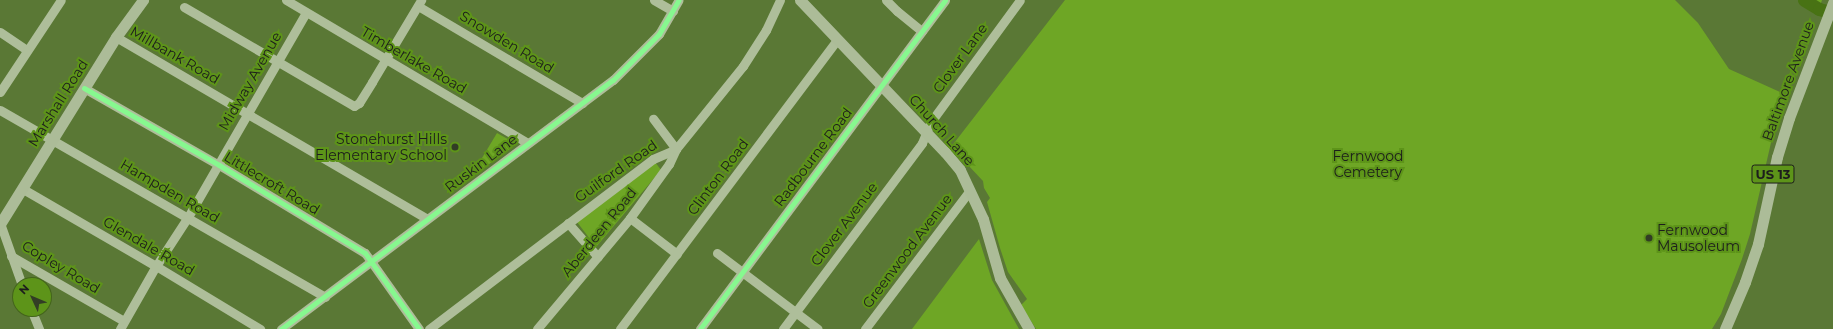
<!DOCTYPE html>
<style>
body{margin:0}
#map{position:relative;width:1833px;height:329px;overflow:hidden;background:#5a7835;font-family:Montserrat,sans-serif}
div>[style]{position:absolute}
.green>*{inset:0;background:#6ea625}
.river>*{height:13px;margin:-6.5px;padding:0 6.5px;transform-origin:6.5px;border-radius:6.5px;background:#487214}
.minor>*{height:9px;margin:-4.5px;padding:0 4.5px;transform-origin:4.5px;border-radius:4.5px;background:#aebe9a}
.major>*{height:11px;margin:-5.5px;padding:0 5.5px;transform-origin:5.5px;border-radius:5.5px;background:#acbc98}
.cycleway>*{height:5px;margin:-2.5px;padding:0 2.5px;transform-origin:2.5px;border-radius:2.5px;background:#87f88f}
.dots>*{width:11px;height:11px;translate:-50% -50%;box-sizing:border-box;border:2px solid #5d9419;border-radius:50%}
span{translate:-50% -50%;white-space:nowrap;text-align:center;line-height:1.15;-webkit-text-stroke:4px #5d9419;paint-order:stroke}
.shield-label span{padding:1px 3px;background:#5d9419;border:1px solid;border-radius:3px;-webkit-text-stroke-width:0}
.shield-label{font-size:13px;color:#1d1d1d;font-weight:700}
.street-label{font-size:14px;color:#1d1d1d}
.poi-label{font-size:14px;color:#1d1d1d}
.right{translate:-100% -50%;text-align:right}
.left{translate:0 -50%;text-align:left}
.park-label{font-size:14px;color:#1c1d1b}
.north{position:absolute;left:12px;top:277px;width:40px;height:40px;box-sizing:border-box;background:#5d9419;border:1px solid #43641b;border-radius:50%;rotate:314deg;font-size:11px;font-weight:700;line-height:16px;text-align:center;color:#1d1d1d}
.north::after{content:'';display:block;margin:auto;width:14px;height:18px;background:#323d25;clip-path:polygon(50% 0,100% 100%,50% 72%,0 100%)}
</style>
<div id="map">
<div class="green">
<i style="clip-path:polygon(1065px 0,1675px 0,1698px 23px,1729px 69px,1782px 93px,1780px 98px,1784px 101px,1773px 134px,1750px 234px,1742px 259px,1721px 314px,1712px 329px,1036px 329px,1021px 305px,1027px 299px,1008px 272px,1000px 248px,987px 202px,990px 198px,984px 188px,983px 181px,951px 147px)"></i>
<i style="clip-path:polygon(1804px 0,1822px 0,1819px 9px)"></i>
<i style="clip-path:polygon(497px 133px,513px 142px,510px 149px,470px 178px)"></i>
<i style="clip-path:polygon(655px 162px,661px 170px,596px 247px,577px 222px)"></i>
<i style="clip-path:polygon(979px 239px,992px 280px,1019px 329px,912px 329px)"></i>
</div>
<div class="river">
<i style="left:1804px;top:0;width:17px;rotate:31deg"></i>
<i style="left:1819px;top:9px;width:15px;rotate:16deg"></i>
</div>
<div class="minor">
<i style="left:286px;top:0;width:281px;rotate:30.6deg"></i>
<i style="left:654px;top:0;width:22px;rotate:30deg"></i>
<i style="left:886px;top:0;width:16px;rotate:45deg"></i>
<i style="left:897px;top:11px;width:32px;rotate:39deg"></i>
<i style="left:418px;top:6px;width:191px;rotate:30.6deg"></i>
<i style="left:184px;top:7px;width:197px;rotate:30.2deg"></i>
<i style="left:354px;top:106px;width:6px;rotate:-31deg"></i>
<i style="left:359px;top:103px;width:25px;rotate:-58deg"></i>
<i style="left:372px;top:82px;width:96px;rotate:-59.1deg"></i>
<i style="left:0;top:32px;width:32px;rotate:34deg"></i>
<i style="left:116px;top:37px;width:360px;rotate:30.3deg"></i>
<i style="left:84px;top:88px;width:155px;rotate:29.7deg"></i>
<i style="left:219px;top:165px;width:170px;rotate:31.1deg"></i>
<i style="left:365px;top:253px;width:93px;rotate:54.6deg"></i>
<i style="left:0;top:92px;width:110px;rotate:-56.5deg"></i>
<i style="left:0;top:110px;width:375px;rotate:29.9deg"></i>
<i style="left:23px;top:189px;width:154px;rotate:30.1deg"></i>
<i style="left:156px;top:266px;width:122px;rotate:31.2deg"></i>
<i style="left:630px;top:218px;width:59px;rotate:37.5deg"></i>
<i style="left:0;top:223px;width:66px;rotate:70.5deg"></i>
<i style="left:568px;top:223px;width:45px;rotate:48.6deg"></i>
<i style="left:717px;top:253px;width:126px;rotate:37deg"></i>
<i style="left:11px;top:256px;width:130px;rotate:29.9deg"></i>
<i style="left:31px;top:309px;width:22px;rotate:68deg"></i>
<i style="left:120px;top:329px;width:73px;rotate:-60.3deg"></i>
<i style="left:156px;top:266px;width:59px;rotate:-56.9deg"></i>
<i style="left:188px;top:217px;width:236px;rotate:-60deg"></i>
<i style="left:281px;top:329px;width:415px;rotate:-36.9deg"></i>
<i style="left:613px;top:80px;width:65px;rotate:-45deg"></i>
<i style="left:659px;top:34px;width:39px;rotate:-60deg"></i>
<i style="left:429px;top:329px;width:281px;rotate:-37.2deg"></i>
<i style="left:653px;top:159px;width:25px;rotate:-23deg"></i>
<i style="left:676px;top:149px;width:107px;rotate:-51.1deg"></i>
<i style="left:743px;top:66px;width:43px;rotate:-57.4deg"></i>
<i style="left:766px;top:30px;width:33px;rotate:-65deg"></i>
<i style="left:537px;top:329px;width:145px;rotate:-50deg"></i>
<i style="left:630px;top:218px;width:67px;rotate:-54.2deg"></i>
<i style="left:669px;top:164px;width:17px;rotate:-65deg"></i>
<i style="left:676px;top:149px;width:38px;rotate:-127deg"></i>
<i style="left:620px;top:329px;width:361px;rotate:-53.1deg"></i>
<i style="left:700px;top:329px;width:410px;rotate:-53.3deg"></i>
<i style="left:783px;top:329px;width:232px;rotate:-53.2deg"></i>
<i style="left:922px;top:143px;width:22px;rotate:-68deg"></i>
<i style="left:930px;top:123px;width:152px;rotate:-53.8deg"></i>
<i style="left:865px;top:329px;width:174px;rotate:-52.9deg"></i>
</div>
<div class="major">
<i style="left:800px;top:0;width:210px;rotate:46.4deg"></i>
<i style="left:945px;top:152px;width:23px;rotate:50deg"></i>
<i style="left:960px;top:170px;width:54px;rotate:64.9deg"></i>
<i style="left:983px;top:219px;width:61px;rotate:73.9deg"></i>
<i style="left:1000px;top:278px;width:59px;rotate:60.4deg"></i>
<i style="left:0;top:224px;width:220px;rotate:-58.2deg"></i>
<i style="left:116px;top:37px;width:46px;rotate:-53.9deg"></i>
<i style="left:1725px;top:329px;width:51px;rotate:-66.9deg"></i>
<i style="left:1745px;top:282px;width:40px;rotate:-71.1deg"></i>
<i style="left:1758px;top:244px;width:89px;rotate:-77.7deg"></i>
<i style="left:1777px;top:157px;width:41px;rotate:-72.9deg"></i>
<i style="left:1789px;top:118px;width:123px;rotate:-69.1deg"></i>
</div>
<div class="cycleway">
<i style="left:84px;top:88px;width:155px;rotate:29.7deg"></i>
<i style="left:219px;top:165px;width:170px;rotate:31.1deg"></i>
<i style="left:365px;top:253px;width:93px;rotate:54.6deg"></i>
<i style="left:281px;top:329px;width:415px;rotate:-36.9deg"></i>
<i style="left:613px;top:80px;width:65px;rotate:-45deg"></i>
<i style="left:659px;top:34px;width:39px;rotate:-60deg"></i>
<i style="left:700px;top:329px;width:410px;rotate:-53.3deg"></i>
</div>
<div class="dots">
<i style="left:455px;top:147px;background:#323d25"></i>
<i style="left:1649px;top:238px;background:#323d25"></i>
</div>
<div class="shield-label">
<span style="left:1773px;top:174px">US 13</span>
</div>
<div class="street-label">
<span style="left:507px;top:42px;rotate:31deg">Snowden Road</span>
<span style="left:175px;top:55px;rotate:30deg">Millbank Road</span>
<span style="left:960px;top:58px;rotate:-54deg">Clover Lane</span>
<span style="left:414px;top:60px;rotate:30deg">Timberlake Road</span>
<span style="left:250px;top:81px;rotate:-60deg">Midway Avenue</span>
<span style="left:1788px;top:81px;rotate:-70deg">Baltimore Avenue</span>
<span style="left:58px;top:103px;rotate:-58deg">Marshall Road</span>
<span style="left:942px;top:130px;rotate:48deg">Church Lane</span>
<span style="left:813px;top:157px;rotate:-53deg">Radbourne Road</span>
<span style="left:481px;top:163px;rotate:-37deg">Ruskin Lane</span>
<span style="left:616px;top:171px;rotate:-35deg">Guilford Road</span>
<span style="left:718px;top:177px;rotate:-53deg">Clinton Road</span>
<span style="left:272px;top:183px;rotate:31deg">Littlecroft Road</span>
<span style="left:170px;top:191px;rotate:30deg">Hampden Road</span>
<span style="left:844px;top:224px;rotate:-53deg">Clover Avenue</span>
<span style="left:599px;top:232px;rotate:-51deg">Aberdeen Road</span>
<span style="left:149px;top:246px;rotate:30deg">Glendale Road</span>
<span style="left:907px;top:251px;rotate:-53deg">Greenwood Avenue</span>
<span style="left:61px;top:267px;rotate:31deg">Copley Road</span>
</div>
<div class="poi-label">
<span class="right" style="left:447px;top:147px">Stonehurst Hills<br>Elementary School</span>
<span class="left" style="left:1657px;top:238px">Fernwood<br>Mausoleum</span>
</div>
<div class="park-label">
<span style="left:1368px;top:164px">Fernwood<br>Cemetery</span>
</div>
<div class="north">N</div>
</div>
